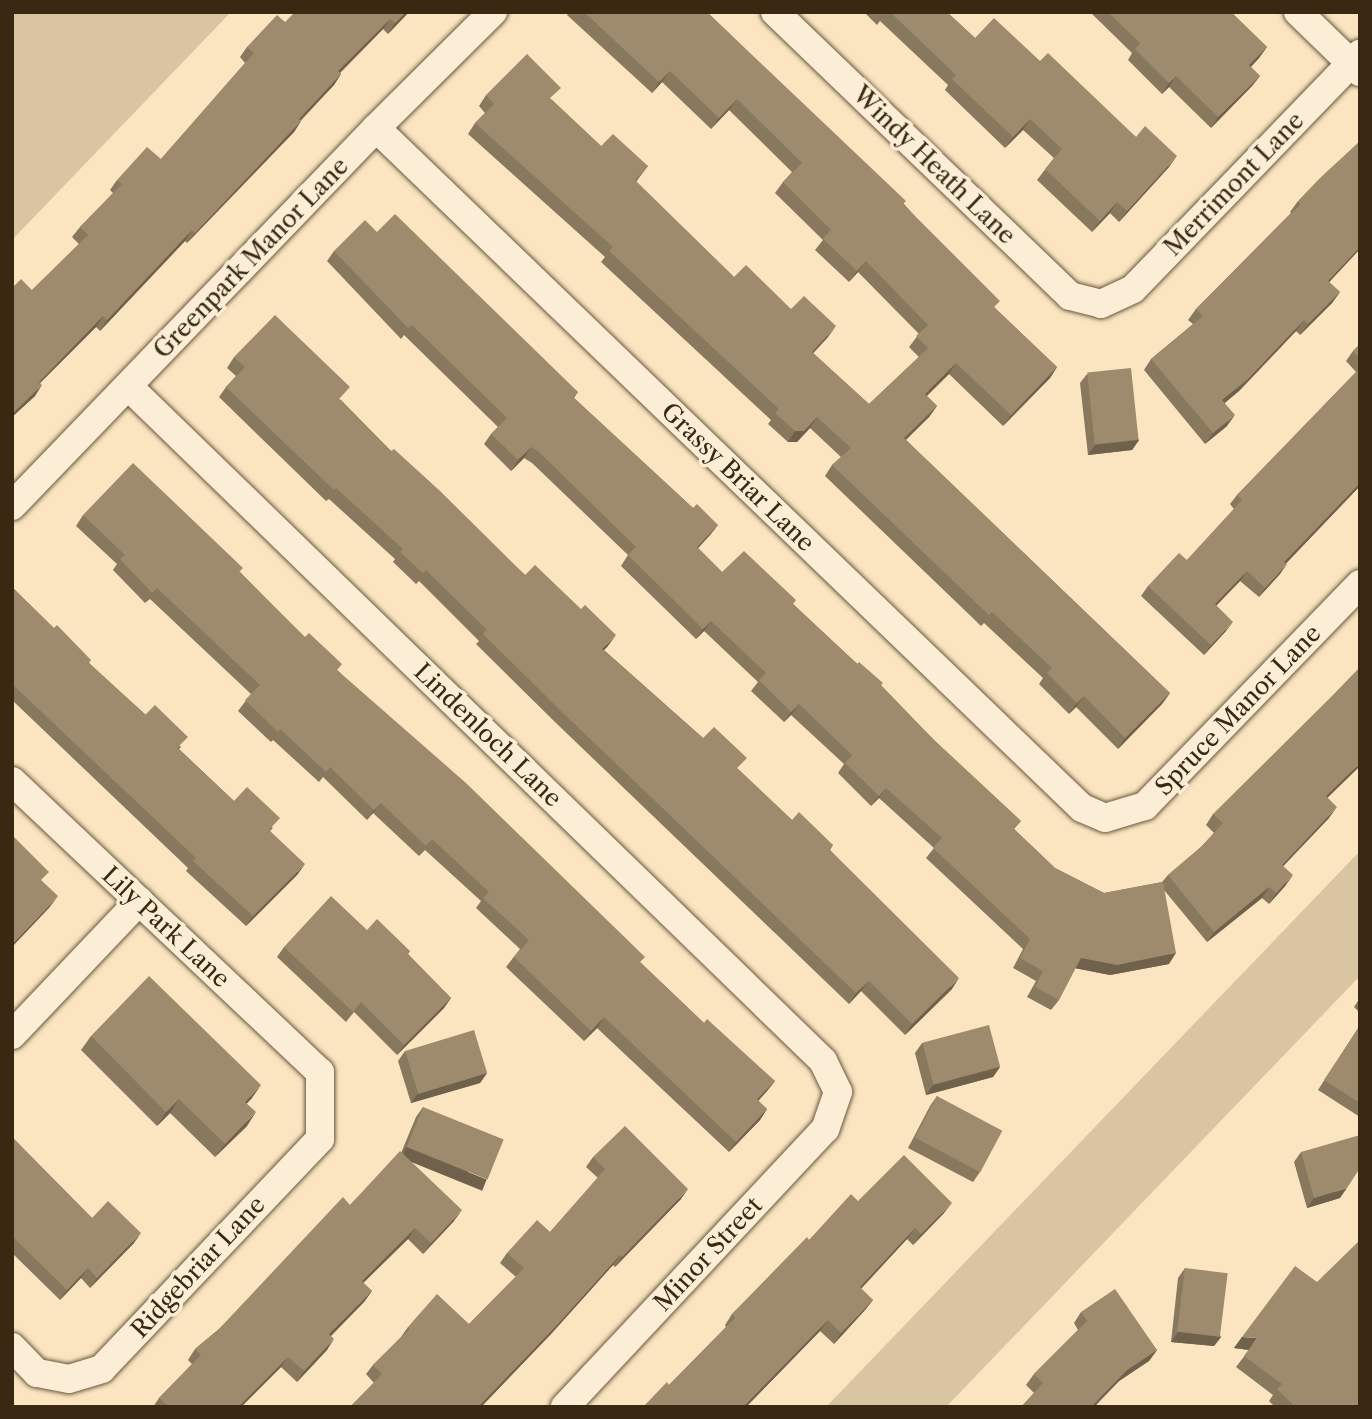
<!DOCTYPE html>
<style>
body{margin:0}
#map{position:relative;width:1372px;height:1419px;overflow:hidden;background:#fbe5c0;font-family:"Libre Caslon Text",serif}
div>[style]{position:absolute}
.green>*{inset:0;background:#dac5a3}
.roads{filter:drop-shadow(0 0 2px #6a583e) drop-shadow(0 0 2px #6a583e)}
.street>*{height:28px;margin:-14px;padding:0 14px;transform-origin:14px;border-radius:14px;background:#fceed6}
.wall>*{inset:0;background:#88785e}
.shaded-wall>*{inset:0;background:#6f614c;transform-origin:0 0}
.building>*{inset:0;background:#9e8b6d;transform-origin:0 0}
span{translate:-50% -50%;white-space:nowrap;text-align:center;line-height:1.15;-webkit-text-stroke:7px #fceed6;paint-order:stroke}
.street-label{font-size:24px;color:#392913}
.frame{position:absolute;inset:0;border:14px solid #392913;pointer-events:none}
</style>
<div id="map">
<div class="green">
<i style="clip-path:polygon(12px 12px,231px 12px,12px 240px)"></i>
<i style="clip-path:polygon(1360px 851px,1360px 976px,946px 1407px,826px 1407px)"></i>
</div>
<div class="roads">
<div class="street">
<i style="left:775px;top:12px;width:409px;rotate:43.9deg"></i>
<i style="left:1070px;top:296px;width:32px;rotate:14deg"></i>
<i style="left:1101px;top:304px;width:35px;rotate:-25deg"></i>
<i style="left:1133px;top:289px;width:327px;rotate:-46deg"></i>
<i style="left:1298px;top:12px;width:86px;rotate:44.1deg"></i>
<i style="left:376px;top:128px;width:980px;rotate:43.93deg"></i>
<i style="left:1082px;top:808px;width:25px;rotate:23deg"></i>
<i style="left:1105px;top:818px;width:42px;rotate:-16.7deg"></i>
<i style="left:1145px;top:806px;width:309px;rotate:-45.9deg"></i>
<i style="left:128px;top:386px;width:969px;rotate:44.16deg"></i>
<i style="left:823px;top:1061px;width:34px;rotate:64deg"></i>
<i style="left:838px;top:1092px;width:39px;rotate:109deg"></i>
<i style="left:825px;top:1129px;width:381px;rotate:133.1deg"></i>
<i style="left:12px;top:506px;width:525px;rotate:-46.08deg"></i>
<i style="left:376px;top:128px;width:165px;rotate:-44.8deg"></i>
<i style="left:12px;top:781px;width:424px;rotate:43.4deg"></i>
<i style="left:320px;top:1072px;width:67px;rotate:90deg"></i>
<i style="left:320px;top:1139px;width:317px;rotate:133.5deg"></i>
<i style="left:102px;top:1369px;width:34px;rotate:163deg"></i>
<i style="left:69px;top:1379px;width:33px;rotate:-169deg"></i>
<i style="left:37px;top:1373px;width:36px;rotate:-134deg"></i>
<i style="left:12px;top:1035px;width:185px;rotate:-46.5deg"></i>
</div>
</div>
<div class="wall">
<i style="clip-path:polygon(409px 12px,388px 34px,383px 29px,340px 73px,341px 74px,334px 85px,300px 120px,301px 121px,294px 132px,187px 243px,185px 241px,100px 331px,96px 327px,40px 383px,35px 396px,12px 417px,12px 288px,32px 290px,79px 244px,72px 237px,80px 227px,113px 193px,110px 190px,117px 180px,161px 159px,245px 63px,240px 57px,247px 47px,285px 22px)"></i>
<i style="clip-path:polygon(569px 12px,707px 12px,904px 204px,995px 308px,1057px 367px,1050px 378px,1003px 426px,949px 374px,927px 396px,937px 406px,929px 417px,906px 440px,1170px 693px,1162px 704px,1118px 749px,1076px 707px,1069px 714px,1039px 684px,1043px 678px,984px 623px,981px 626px,825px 476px,832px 465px,841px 457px,810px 428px,797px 442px,788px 442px,768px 424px,771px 420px,601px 262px,605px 257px,468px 134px,475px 123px,485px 113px,479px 106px,486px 95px,552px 100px,601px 146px,648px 166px,636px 182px,734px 277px,791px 309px,828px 337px,813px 353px,869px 404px,919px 357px,909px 347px,919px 334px,858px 272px,849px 282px,815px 250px,823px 240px,775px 193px,783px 182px,792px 172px,729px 110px,711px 129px,662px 82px,652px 93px,567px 15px)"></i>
<i style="clip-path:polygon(864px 12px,947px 12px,975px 38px,1040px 61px,1136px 137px,1169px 167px,1119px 222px,1110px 213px,1092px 232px,1037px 180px,1054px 158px,1023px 130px,1005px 148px,945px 90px,948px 85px,880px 21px,877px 25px)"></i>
<i style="clip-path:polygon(1090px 12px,1231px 12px,1267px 47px,1259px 58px,1251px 67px,1260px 76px,1252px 86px,1211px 128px,1169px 87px,1162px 94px,1128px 60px,1132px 53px)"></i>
<i style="clip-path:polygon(1298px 201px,1360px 249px,1329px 282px,1340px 292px,1332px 303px,1300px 335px,1296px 331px,1239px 391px,1225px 403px,1227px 426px,1205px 444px,1144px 370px,1151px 359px,1193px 324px,1188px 320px,1196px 309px,1291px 213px,1290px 212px)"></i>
<i style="clip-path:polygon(377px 232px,578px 392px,574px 398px,693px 508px,718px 525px,710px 535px,698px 548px,722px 572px,793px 604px,881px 686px,934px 740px,1021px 821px,1014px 829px,1055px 868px,1104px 893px,1162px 882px,1168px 875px,1201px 847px,1214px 833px,1206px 825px,1213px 814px,1360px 766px,1327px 798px,1329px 818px,1283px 866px,1286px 885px,1269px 904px,1262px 898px,1207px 942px,1164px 890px,1169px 964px,1110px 975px,1075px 968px,1059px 1000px,1051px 1010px,1027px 997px,1036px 981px,1013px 968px,1023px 949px,926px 858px,934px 848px,879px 798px,871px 806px,838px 773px,844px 764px,791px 715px,784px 722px,751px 691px,758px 682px,704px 631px,696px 639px,621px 566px,628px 555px,532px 463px,524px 458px,511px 471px,484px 444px,491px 434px,498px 427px,404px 335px,401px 339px,327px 261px,334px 251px)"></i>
<i style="clip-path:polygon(1360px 344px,1360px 486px,1286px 563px,1280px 574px,1259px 597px,1240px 581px,1216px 606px,1226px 631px,1204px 655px,1141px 596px,1148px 586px,1187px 560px,1234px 509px,1230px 504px,1237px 495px,1356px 372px,1346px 361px,1353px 351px)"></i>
<i style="clip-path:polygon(234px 357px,341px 400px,391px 451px,525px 575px,608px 646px,604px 650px,738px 769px,792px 820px,833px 845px,830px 850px,952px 989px,905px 1035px,861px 991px,849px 1004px,556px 723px,476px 644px,479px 641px,419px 581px,416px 584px,393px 562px,395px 559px,329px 499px,326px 501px,219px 397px,226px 387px,236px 376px,227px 368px)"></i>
<i style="clip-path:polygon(1087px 374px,1139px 440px,1132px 450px,1088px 455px,1080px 383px)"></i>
<i style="clip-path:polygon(83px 515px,240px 572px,337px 670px,641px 963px,704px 1023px,775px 1081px,767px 1091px,758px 1101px,767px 1109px,760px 1120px,729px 1152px,597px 1028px,584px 1041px,506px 967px,520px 949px,476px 908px,481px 901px,425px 850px,419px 856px,373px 813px,367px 820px,323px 777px,319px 782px,273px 740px,271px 742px,238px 711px,251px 694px,150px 599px,145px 603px,113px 570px,117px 564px,76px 526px)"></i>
<i style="clip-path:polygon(12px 587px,89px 663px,181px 747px,179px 749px,234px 801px,273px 828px,270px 831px,298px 874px,246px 926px,186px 871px,188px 868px,12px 700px)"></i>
<i style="clip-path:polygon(367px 930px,410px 951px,408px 954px,451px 998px,444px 1008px,397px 1055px,354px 1012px,346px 1022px,277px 957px,284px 947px)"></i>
<i style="clip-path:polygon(1360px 998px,1360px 1013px,1354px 1007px)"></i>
<i style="clip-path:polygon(1360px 1025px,1360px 1117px,1318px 1090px)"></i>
<i style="clip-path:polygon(91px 1036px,252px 1098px,247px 1103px,247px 1126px,215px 1157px,170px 1113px,157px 1126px,81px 1050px)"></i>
<i style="clip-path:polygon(922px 1043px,1000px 1067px,993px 1077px,926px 1095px,915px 1053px)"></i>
<i style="clip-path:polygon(405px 1051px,487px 1073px,480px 1083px,411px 1103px,398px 1061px)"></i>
<i style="clip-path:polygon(937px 1096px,980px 1172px,973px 1182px,908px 1148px,930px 1106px)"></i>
<i style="clip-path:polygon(423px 1107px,480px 1189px,410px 1161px,454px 1221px,423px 1254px,408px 1239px,363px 1283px,372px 1291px,364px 1302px,331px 1336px,327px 1350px,297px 1382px,281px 1367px,241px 1407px,153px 1407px,159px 1398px,192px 1364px,188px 1360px,195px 1349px,219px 1329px,350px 1205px,401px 1153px,416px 1117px)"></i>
<i style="clip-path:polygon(12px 1137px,92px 1218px,134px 1243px,90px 1288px,81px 1278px,60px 1300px,12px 1253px)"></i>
<i style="clip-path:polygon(1301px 1152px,1340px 1198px,1307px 1208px,1294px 1162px)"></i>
<i style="clip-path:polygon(593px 1157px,681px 1199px,615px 1267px,613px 1265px,551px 1334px,481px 1407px,350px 1407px,374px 1383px,366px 1374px,373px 1365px,401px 1337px,408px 1327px,469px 1324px,516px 1277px,500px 1263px,507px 1253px,550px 1232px,598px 1178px,586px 1167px)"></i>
<i style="clip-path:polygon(858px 1201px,944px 1213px,913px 1245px,907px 1239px,861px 1289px,873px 1300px,865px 1310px,834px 1344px,820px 1331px,746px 1407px,643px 1407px,669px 1385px,726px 1327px,725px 1325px,732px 1314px,809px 1240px)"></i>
<i style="clip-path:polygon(1185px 1268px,1221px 1337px,1214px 1346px,1171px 1342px,1178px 1278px)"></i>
<i style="clip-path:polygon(1081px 1312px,1157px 1350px,1149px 1361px,1119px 1381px,1094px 1407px,1021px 1407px,1034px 1393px,1026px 1385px,1034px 1374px,1078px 1330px,1074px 1323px)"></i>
<i style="clip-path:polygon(1242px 1337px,1360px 1407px,1275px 1407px,1269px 1401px,1273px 1395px,1236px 1367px,1249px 1350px,1234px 1348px)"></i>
</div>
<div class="shaded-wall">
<i style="clip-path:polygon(406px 12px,409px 12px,388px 34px,395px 23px)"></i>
<i style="clip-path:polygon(390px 19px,383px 29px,331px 82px,338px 71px)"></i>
<i style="clip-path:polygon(1267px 47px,1259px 58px,1242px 76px,1249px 65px)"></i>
<i style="clip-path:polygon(670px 71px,662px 82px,652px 93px,659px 82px)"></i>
<i style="clip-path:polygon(341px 74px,334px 85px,292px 130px,299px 119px)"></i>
<i style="clip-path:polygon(1176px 76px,1169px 87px,1162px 94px,1169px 83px)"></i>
<i style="clip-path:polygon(1260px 76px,1252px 86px,1211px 128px,1218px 117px)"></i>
<i style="clip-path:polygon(737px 99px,729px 110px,711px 129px,719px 118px)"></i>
<i style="clip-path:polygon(1030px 119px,1023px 130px,1005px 148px,1013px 137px)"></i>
<i style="clip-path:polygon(301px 121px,294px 132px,187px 243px,195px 233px)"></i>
<i style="clip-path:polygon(1177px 156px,1169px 167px,1119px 222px,1127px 211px)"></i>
<i style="clip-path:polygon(1117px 202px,1110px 213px,1092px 232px,1100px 221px)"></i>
<i style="clip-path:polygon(192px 230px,185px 241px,100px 331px,107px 320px)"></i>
<i style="clip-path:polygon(1360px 247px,1360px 249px,1320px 292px,1328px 281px)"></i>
<i style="clip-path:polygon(866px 261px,858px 272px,849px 282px,857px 271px)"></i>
<i style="clip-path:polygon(1340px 292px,1332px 303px,1300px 335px,1308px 324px)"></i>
<i style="clip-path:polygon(103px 316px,96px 327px,31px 392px,39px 382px)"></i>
<i style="clip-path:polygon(1304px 320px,1296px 331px,1239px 391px,1214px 411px,1222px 400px)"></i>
<i style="clip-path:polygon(836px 326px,828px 337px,804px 363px,812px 352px)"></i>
<i style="clip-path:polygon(956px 363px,949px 374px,917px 405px,925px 394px)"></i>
<i style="clip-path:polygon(1057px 367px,1050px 378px,1003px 426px,1011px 415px)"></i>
<i style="clip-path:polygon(42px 385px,35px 396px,12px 417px,12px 414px)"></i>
<i style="clip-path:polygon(937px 406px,929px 417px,896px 449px,904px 438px)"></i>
<i style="clip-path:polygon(1235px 415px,1227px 426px,1205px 444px,1213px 433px)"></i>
<i style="clip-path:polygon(817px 417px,810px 428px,797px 442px,788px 442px,795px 431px)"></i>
<i style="clip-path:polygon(1139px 440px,1132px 450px,1088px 455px,1095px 445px)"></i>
<i style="clip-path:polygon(531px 447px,524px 458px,511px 471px,518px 460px)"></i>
<i style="clip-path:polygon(1360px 483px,1360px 486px,1278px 572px,1284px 562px)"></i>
<i style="clip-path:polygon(718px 525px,710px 535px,690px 557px,697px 547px)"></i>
<i style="clip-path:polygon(1287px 564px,1280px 574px,1259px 597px,1265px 588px)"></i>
<i style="clip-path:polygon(1247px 571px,1240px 581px,1208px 614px,1215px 604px)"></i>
<i style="clip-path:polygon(711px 621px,704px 631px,696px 639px,703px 629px)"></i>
<i style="clip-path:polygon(1233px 622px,1226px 631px,1204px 655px,1211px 645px)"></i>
<i style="clip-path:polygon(616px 635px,608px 646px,595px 659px,602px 649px)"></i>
<i style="clip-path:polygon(1170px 693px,1162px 704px,1118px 749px,1125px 738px)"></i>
<i style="clip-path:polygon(1084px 696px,1076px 707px,1069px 714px,1077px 703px)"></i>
<i style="clip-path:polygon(799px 704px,791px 715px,784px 722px,791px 712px)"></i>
<i style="clip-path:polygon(1360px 763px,1360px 766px,1318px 807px,1326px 796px)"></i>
<i style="clip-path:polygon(886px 788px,879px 798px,871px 806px,879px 796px)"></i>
<i style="clip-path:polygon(381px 803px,373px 813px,367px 820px,374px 810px)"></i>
<i style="clip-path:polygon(1337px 807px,1329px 818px,1275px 875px,1282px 865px)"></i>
<i style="clip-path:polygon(305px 864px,298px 874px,246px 926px,253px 916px)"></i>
<i style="clip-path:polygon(1293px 875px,1286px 885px,1269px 904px,1276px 893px)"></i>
<i style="clip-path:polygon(1269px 887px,1262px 898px,1207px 942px,1214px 932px)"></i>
<i style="clip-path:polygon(58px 896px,49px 908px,12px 947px,12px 944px)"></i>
<i style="clip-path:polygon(1176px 953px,1169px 964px,1110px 975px,1074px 968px,1081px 958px)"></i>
<i style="clip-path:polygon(959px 978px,952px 989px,905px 1035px,912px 1024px)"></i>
<i style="clip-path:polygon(869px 981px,861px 991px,849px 1004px,856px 993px)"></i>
<i style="clip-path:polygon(451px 998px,444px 1008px,397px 1055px,404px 1045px)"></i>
<i style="clip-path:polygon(604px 1017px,597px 1028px,584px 1041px,591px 1031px)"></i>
<i style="clip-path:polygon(1000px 1067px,993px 1077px,926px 1095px,933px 1085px)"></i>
<i style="clip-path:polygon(487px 1073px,480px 1083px,411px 1103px,418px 1093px)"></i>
<i style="clip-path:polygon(775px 1081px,767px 1091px,750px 1110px,757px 1099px)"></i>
<i style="clip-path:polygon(261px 1085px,252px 1098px,236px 1115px,245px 1102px)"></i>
<i style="clip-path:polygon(179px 1099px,170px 1113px,157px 1126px,166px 1112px)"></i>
<i style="clip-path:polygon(767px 1109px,760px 1120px,729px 1152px,736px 1142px)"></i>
<i style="clip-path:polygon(256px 1112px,247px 1126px,215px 1157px,225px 1144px)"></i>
<i style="left:406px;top:1147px;width:87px;height:12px;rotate:22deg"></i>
<i style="clip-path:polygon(1347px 1188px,1340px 1198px,1307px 1208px,1314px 1198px)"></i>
<i style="clip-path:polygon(688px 1189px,681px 1199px,615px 1267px,622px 1257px)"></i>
<i style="clip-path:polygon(952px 1203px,944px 1213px,913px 1245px,921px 1234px)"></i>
<i style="clip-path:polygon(462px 1210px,454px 1221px,423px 1254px,431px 1243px)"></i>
<i style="clip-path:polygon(415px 1228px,408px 1239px,354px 1292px,362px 1281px)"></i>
<i style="clip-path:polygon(915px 1228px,907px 1239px,852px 1298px,860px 1287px)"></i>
<i style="clip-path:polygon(141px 1233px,134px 1243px,90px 1288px,97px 1278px)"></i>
<i style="clip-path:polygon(620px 1255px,613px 1265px,551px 1334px,481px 1407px,478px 1407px)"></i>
<i style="clip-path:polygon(88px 1268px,81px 1278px,60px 1300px,67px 1290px)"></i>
<i style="clip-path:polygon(372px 1291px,364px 1302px,322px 1345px,329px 1334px)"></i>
<i style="clip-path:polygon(873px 1300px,865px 1310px,834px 1344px,841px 1333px)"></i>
<i style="clip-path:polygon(828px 1320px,820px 1331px,746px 1407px,743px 1407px)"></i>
<i style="clip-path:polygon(1178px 1332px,1221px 1337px,1214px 1346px,1171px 1342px)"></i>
<i style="clip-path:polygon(1242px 1337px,1257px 1338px,1249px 1350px,1234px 1348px)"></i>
<i style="clip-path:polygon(334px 1339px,327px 1350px,297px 1382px,304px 1371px)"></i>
<i style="clip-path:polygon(1157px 1350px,1149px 1361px,1119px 1381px,1094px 1407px,1091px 1407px,1127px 1370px)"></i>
<i style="clip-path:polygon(288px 1357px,281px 1367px,241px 1407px,238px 1407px)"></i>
</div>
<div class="building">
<i style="clip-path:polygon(295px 12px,406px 12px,395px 23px,390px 19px,338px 71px,341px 74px,299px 119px,301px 121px,195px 233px,192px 230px,107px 320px,103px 316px,39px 382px,42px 385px,12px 414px,12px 288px,21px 279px,32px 290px,88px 235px,80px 227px,122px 184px,117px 180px,147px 147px,161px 159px,254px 53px,247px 47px,277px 15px,285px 22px)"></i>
<i style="clip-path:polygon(584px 12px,707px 12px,906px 201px,903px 204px,1000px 301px,994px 307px,1057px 367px,1011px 415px,956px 363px,925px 394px,937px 406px,904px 438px,1170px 693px,1125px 738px,1084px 696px,1077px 703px,1047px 673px,1052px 668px,992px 612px,989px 615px,832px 465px,851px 448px,817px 417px,804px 431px,795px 431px,775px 413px,779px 409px,609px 251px,613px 247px,475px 123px,494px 104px,486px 95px,527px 54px,561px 88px,550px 98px,601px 146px,613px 134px,648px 166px,635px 180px,734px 277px,746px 265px,791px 309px,804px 296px,836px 326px,812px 352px,869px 404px,928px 348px,916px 336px,928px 325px,866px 261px,857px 271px,823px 239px,831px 230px,783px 182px,802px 163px,737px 99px,719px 118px,670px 71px,659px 82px)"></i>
<i style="clip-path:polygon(890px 12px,947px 12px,975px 38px,994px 18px,1040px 61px,1048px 53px,1136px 137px,1145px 126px,1177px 156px,1127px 211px,1117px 202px,1100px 221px,1045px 169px,1062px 149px,1030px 119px,1013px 137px,952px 79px,956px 75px)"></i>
<i style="clip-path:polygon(1108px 12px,1231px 12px,1267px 47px,1249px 65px,1260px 76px,1218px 117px,1176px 76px,1169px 83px,1135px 49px,1140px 43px)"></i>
<i style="clip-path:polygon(1360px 141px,1360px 247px,1328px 281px,1340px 292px,1308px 324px,1304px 320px,1247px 380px,1222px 400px,1235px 415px,1213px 433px,1151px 359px,1203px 316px,1196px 309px,1301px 204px,1298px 201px,1320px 178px)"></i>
<i style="clip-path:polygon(395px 214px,578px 392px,573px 397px,693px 508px,697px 504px,718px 525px,697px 547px,722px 572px,744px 551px,796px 600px,793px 604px,857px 664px,859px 662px,883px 683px,881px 685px,934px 740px,1021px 821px,1013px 828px,1055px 868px,1104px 893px,1163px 882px,1176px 953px,1117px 965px,1081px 958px,1059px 1000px,1035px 987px,1043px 971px,1020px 958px,1030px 939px,933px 848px,942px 838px,886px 788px,879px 796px,845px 763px,852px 755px,799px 704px,791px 712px,759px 680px,766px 673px,711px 621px,703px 629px,628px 555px,636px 547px,539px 452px,531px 447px,518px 460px,491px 434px,507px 418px,412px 325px,408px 328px,334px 251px,365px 220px,377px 232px)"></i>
<i style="clip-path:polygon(275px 315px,350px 387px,339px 399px,391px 451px,394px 449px,439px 490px,525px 575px,535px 565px,581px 609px,585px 605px,616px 635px,602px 649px,703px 738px,714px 727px,747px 758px,737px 768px,792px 820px,799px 812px,833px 845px,829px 849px,959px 978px,912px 1024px,869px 981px,856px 993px,563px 713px,483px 634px,487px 630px,426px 570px,423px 573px,400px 552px,403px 549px,336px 488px,334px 490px,226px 387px,245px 367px,234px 357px)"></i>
<i style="clip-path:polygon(1360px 344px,1360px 359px,1353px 351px)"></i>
<i style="left:1131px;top:368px;width:72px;height:44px;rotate:84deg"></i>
<i style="clip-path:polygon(1360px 368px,1360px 483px,1284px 562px,1287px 564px,1265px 588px,1247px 571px,1215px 604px,1233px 622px,1211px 645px,1148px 586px,1179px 553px,1187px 560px,1242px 500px,1237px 495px)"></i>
<i style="clip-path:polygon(133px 463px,243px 568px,239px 572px,305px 637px,309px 633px,342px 664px,337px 670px,466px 783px,645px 957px,640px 962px,704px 1023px,707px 1019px,775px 1081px,757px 1099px,767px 1109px,736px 1142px,604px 1017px,591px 1031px,514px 957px,529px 940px,483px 898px,489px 892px,432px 839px,426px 846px,381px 803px,374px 810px,330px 767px,326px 772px,280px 729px,278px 732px,245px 700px,260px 685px,157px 588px,152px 593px,120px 559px,125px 555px,83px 515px)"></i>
<i style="clip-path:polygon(12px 587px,54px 628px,57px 625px,91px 660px,89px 663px,145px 715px,155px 705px,188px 737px,177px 748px,234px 801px,247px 787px,280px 818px,269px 830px,305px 864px,253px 916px,193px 861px,196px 858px,12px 684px)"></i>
<i style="clip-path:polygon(1360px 667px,1360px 763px,1326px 796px,1337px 807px,1282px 865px,1293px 875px,1276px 893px,1269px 887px,1214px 932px,1168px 875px,1201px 847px,1223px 823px,1213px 814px,1331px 697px)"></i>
<i style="clip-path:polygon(12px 835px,49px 872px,41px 880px,58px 896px,12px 944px)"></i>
<i style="clip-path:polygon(331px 896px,367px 930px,377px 919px,410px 951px,407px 954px,451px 998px,404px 1045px,361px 1002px,353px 1012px,284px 947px)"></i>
<i style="clip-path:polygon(149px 976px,261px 1085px,245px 1102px,256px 1112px,225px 1144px,179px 1099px,166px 1112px,91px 1036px)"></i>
<i style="left:989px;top:1025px;width:43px;height:69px;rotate:75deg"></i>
<i style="clip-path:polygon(1360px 1026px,1360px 1103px,1324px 1080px)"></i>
<i style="left:474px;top:1030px;width:45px;height:72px;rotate:73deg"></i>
<i style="left:937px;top:1096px;width:74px;height:47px;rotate:28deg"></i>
<i style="left:423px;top:1107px;width:87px;height:43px;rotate:22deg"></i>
<i style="clip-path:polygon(625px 1126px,688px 1189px,622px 1257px,620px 1255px,558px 1324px,478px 1407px,350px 1407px,382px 1374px,373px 1365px,410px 1329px,408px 1327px,437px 1294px,469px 1324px,524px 1268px,507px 1253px,537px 1220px,550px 1232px,605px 1169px,593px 1157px)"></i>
<i style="clip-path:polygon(1360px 1135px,1360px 1168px,1347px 1188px,1314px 1198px,1301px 1152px)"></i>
<i style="clip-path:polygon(12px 1137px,92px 1218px,108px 1201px,141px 1233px,97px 1278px,88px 1268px,67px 1290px,12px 1236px,12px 1229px,14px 1228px,12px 1226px)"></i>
<i style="clip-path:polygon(400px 1151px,462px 1210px,431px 1243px,415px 1228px,362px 1281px,372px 1291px,329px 1334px,334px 1339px,304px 1371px,288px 1357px,238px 1407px,169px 1407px,159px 1398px,201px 1355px,195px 1349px,219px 1329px,343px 1197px,350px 1205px)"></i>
<i style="clip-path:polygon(904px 1155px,952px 1203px,921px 1234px,915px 1228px,860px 1287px,873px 1300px,841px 1333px,828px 1320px,743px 1407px,643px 1407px,667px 1382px,669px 1385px,735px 1318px,732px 1314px,807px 1237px,809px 1240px,851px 1194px,858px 1201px)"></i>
<i style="clip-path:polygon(1360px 1240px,1360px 1407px,1295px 1407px,1277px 1389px,1282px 1384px,1244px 1356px,1257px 1338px,1242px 1337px,1295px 1266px,1317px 1282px)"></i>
<i style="left:1185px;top:1268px;width:43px;height:64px;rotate:7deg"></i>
<i style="clip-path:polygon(1115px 1289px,1157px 1350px,1127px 1370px,1091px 1407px,1021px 1407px,1043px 1383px,1034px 1374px,1087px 1321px,1081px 1312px)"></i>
</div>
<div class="street-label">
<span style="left:934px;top:165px;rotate:44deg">Windy Heath Lane</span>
<span style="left:1234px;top:184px;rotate:-46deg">Merrimont Lane</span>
<span style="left:251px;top:258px;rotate:-46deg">Greenpark Manor Lane</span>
<span style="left:738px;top:477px;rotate:44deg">Grassy Briar Lane</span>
<span style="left:1238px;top:710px;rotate:-46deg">Spruce Manor Lane</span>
<span style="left:488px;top:735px;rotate:44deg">Lindenloch Lane</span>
<span style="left:166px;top:927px;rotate:43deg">Lily Park Lane</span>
<span style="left:708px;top:1254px;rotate:-47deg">Minor Street</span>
<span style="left:198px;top:1267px;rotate:-47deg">Ridgebriar Lane</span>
</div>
<div class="frame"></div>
</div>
